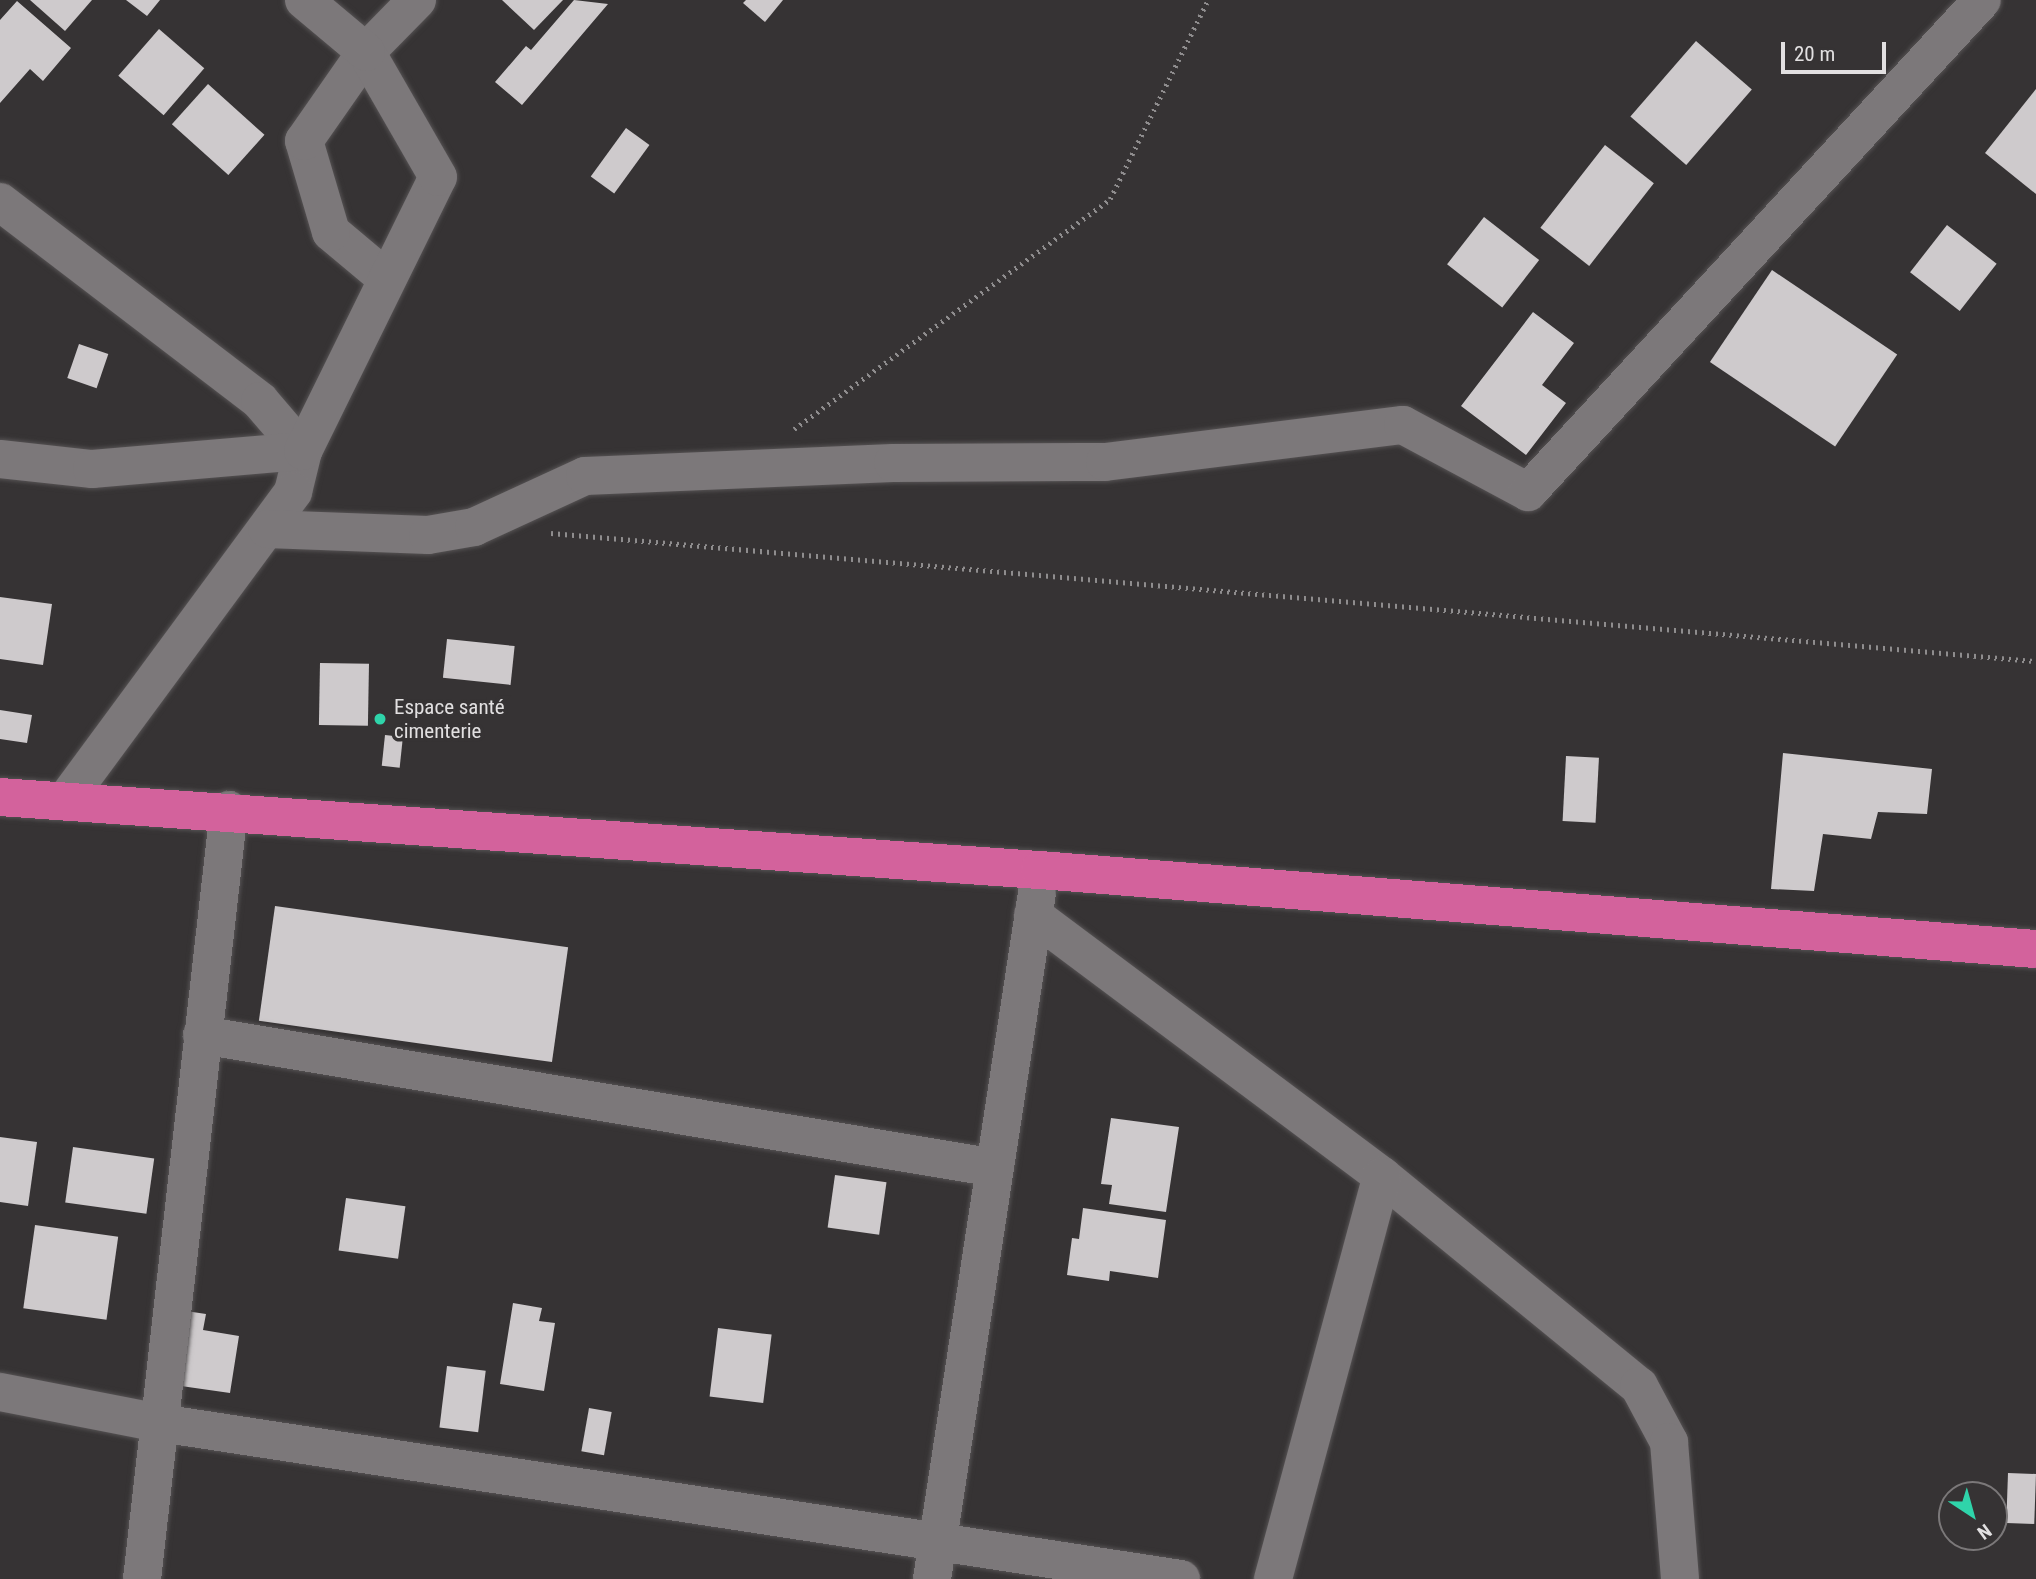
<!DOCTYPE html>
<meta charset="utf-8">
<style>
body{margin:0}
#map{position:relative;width:2036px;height:1579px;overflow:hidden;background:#363334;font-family:"Roboto Condensed",sans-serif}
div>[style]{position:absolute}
.building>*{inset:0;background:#cecacc;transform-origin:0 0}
.path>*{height:4.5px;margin-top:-2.25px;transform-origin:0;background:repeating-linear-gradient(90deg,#8f8d8e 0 2px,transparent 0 7px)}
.roads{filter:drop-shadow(0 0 2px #555253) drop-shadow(0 0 2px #555253)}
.minor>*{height:38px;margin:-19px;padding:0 19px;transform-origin:19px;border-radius:19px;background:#7c787a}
.highway>*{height:38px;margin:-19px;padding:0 19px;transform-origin:19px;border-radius:19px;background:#d3629c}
.dots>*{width:19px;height:19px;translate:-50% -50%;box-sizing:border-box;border:4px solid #363334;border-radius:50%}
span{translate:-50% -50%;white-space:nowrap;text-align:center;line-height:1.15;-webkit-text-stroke:7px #363334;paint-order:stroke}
.poi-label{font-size:21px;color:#e2e0e1}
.left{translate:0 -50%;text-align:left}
.north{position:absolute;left:1938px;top:1481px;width:70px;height:70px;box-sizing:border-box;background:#363334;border:2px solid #7b7879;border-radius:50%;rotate:144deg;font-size:19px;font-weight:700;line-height:28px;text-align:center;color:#e2e0e1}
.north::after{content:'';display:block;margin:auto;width:24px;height:32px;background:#2fd4aa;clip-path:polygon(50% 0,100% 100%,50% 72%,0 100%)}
.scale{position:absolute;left:1781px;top:42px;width:105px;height:32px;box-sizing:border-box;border:4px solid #e2e0e1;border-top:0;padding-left:9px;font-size:21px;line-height:24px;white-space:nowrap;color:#e2e0e1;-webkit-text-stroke:5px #363334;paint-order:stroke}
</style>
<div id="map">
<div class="building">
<i style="clip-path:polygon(30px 0,92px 0,65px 31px)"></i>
<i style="clip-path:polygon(126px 0,160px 0,147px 16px)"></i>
<i style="clip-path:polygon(502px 0,563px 0,534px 30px)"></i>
<i style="clip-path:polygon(574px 0,608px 4px,522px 105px,495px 82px,526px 46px,531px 50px)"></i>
<i style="clip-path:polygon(746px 0,783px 0,765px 22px,743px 3px)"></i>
<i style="clip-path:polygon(17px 1px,71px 48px,43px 81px,30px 69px,0 103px,0 20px)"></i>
<i style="left:159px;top:29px;width:60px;height:62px;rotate:41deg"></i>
<i style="left:1696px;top:41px;width:74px;height:100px;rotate:41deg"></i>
<i style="left:208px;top:84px;width:76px;height:54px;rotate:42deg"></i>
<i style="clip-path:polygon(2036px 89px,2036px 194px,1985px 153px)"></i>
<i style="left:626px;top:128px;width:29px;height:60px;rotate:36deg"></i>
<i style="left:1605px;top:145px;width:62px;height:105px;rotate:38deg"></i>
<i style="left:1484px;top:217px;width:70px;height:60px;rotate:38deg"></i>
<i style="left:1947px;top:225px;width:63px;height:60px;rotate:38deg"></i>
<i style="left:1772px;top:270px;width:151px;height:111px;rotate:34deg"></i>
<i style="clip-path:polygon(1533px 312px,1574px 343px,1542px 385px,1566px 403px,1526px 455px,1461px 406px)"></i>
<i style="left:79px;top:344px;width:31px;height:36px;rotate:19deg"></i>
<i style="clip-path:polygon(0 597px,52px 604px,43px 665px,0 659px)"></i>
<i style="left:447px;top:639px;width:68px;height:39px;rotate:6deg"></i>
<i style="left:320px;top:663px;width:49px;height:62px;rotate:1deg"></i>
<i style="clip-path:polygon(0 710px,32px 715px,27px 743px,0 739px)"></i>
<i style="left:385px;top:735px;width:18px;height:31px;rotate:6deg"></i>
<i style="clip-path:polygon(1783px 753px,1932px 769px,1927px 814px,1878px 812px,1871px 839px,1823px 834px,1814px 891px,1771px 889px)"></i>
<i style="left:1566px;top:756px;width:33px;height:65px;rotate:3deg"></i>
<i style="left:275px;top:906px;width:296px;height:116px;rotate:8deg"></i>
<i style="clip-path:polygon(1111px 1118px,1179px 1127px,1166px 1212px,1109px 1204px,1112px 1185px,1101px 1184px)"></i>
<i style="clip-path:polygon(0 1137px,37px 1142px,28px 1206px,0 1202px)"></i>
<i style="left:73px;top:1147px;width:82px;height:56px;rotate:8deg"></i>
<i style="left:835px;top:1175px;width:52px;height:53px;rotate:8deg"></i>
<i style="left:346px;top:1198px;width:60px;height:53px;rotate:8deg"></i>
<i style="clip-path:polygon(1083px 1208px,1166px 1220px,1158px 1278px,1110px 1271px,1109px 1281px,1067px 1275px,1072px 1238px,1079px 1239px)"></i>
<i style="left:35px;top:1225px;width:84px;height:84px;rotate:8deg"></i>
<i style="clip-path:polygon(513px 1303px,542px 1308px,539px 1321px,555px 1323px,544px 1391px,500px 1384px)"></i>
<i style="clip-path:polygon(186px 1311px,206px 1314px,203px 1330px,239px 1336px,230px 1393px,174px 1385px)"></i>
<i style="left:718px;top:1328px;width:54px;height:69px;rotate:7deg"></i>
<i style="left:447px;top:1366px;width:39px;height:62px;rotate:7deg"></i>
<i style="left:589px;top:1408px;width:23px;height:44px;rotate:10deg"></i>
<i style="left:2008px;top:1473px;width:28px;height:50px;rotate:2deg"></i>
</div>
<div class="path">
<i style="left:794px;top:429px;width:391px;rotate:-36deg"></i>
<i style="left:1110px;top:199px;width:222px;rotate:-63.8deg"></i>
<i style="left:551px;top:533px;width:1491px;rotate:4.93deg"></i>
</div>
<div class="roads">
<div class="minor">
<i style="left:0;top:202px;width:327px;rotate:37.4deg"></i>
<i style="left:260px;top:401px;width:66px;rotate:49.3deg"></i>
<i style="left:303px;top:451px;width:42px;rotate:103.7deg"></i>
<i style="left:293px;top:492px;width:383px;rotate:126.4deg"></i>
<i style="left:387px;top:279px;width:73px;rotate:-140deg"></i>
<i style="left:331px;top:232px;width:95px;rotate:-106.5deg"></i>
<i style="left:304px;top:141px;width:108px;rotate:-55.1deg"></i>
<i style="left:366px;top:52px;width:73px;rotate:-45.6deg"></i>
<i style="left:0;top:459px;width:93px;rotate:6.2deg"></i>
<i style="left:92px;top:469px;width:212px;rotate:-4.9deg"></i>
<i style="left:303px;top:451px;width:305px;rotate:-63.8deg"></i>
<i style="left:438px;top:177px;width:144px;rotate:-119.9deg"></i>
<i style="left:366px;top:52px;width:81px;rotate:-140deg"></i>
<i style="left:267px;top:529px;width:161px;rotate:2.1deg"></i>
<i style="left:428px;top:535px;width:47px;rotate:-9.9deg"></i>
<i style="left:474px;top:527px;width:122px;rotate:-24.7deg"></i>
<i style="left:585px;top:476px;width:308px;rotate:-2.4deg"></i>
<i style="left:893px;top:463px;width:212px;rotate:-0.3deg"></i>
<i style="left:1105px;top:462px;width:300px;rotate:-7.1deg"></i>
<i style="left:1403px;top:425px;width:142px;rotate:28.2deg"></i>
<i style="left:1528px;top:492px;width:669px;rotate:-47.3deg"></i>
<i style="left:1033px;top:915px;width:436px;rotate:36.8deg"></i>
<i style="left:1382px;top:1176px;width:332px;rotate:39.3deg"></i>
<i style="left:1639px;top:1386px;width:64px;rotate:61.8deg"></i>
<i style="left:1669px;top:1442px;width:137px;rotate:85.4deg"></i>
<i style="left:202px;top:1035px;width:804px;rotate:9.52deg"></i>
<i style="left:0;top:1392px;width:163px;rotate:11deg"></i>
<i style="left:160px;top:1423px;width:1033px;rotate:8.69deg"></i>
<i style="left:142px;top:1579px;width:774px;rotate:-83.55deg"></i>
<i style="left:932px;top:1579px;width:694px;rotate:-81.3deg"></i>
<i style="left:1273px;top:1579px;width:417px;rotate:-74.9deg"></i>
</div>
<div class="highway">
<i style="left:0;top:797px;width:1043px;rotate:4.02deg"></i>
<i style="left:1040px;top:870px;width:999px;rotate:4.54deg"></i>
</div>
</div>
<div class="dots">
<i style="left:380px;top:719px;background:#2fd4aa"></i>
</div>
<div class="poi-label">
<span class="left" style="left:394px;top:719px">Espace santé<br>cimenterie</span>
</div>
<div class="north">N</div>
<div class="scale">20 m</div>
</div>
